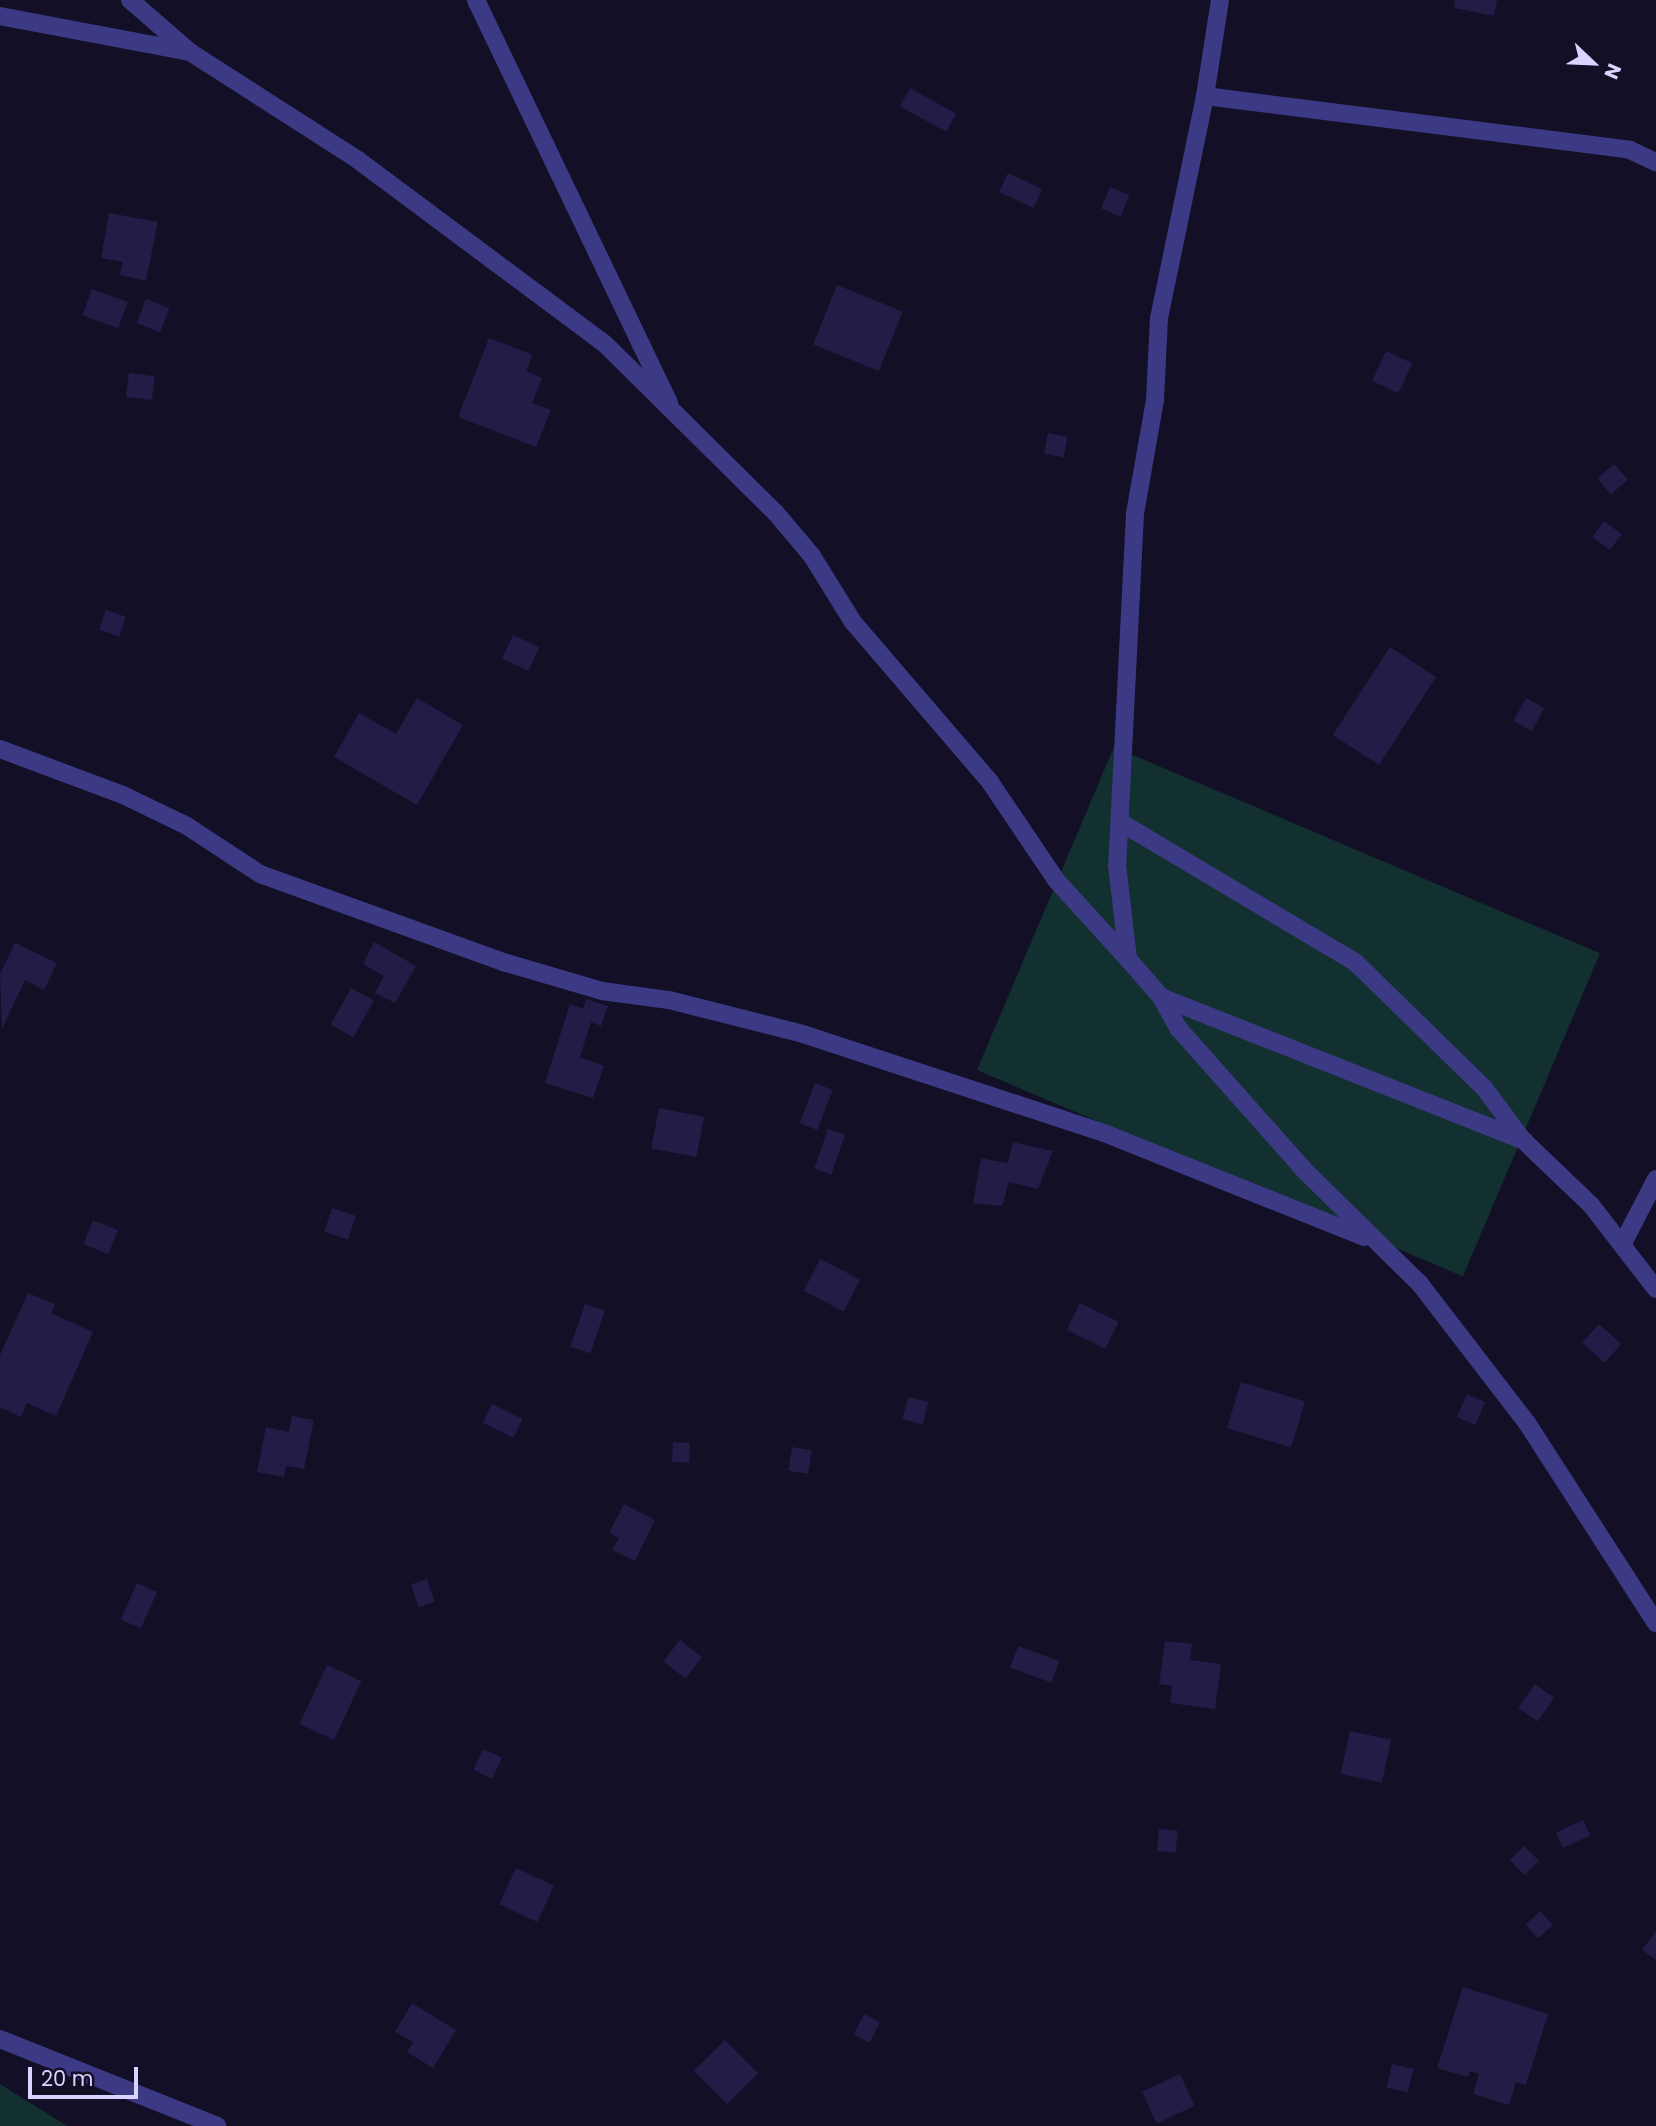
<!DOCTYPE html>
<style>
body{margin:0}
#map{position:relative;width:1656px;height:2126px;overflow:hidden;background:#130f26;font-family:Poppins,sans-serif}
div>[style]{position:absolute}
.green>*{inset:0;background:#12302f;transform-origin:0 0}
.building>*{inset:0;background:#241b47;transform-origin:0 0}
.minor>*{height:18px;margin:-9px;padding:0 9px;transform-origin:9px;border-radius:9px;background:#3d3a85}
span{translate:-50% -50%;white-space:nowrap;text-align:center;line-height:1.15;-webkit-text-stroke:7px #130f26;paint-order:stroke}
.north{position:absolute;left:1558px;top:28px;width:70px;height:70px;-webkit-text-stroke:5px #130f26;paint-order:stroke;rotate:113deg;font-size:19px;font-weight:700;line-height:28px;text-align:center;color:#d9d4ff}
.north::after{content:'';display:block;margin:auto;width:24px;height:32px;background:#d9d4ff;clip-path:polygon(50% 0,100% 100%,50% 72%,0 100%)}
.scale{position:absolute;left:28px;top:2067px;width:110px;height:32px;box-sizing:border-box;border:4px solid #d9d4ff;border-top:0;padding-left:9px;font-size:21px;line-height:24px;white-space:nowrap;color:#d9d4ff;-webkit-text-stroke:5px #130f26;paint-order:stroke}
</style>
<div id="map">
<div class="green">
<i style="left:1114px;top:747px;width:528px;height:351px;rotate:23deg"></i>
<i style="clip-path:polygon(0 2084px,67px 2126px,0 2126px)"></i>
</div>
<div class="building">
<i style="clip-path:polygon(1455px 0,1497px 0,1494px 16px,1454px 8px)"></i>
<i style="left:910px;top:88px;width:53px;height:21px;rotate:29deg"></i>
<i style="left:1008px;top:173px;width:38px;height:21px;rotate:25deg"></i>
<i style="left:1110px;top:187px;width:21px;height:23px;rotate:23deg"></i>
<i style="clip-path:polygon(109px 213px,158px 222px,146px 281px,120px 275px,123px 262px,101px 258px)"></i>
<i style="left:837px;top:285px;width:71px;height:64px;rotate:22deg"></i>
<i style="left:92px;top:289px;width:38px;height:28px;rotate:20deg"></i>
<i style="left:146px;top:299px;width:25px;height:26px;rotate:21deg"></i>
<i style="clip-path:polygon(489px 338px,533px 355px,526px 371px,542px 378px,532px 403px,551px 410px,536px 447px,458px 417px)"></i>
<i style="left:1386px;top:351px;width:29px;height:33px;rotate:25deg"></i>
<i style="left:129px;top:373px;width:26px;height:24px;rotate:7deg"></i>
<i style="left:1048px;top:433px;width:20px;height:21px;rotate:11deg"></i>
<i style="left:1614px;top:464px;width:21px;height:22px;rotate:49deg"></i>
<i style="left:1604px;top:521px;width:22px;height:20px;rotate:36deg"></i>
<i style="left:106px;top:610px;width:21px;height:21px;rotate:19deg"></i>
<i style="left:513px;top:635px;width:29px;height:26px;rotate:25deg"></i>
<i style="left:1390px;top:647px;width:55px;height:105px;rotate:33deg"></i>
<i style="clip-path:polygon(417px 698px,463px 725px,417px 805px,334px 757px,359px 713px,396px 734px)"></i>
<i style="left:1526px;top:698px;width:21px;height:26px;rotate:29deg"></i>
<i style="clip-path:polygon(374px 942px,416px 966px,395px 1003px,375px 993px,384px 976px,363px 964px)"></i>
<i style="clip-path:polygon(15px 943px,57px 963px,44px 990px,25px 980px,2px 1029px,0 974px)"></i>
<i style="left:351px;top:988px;width:26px;height:42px;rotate:29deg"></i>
<i style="clip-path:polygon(586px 999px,608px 1006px,601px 1026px,591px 1022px,580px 1057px,604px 1066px,593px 1098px,545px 1083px,570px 1004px,583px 1009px)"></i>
<i style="left:815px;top:1083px;width:19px;height:43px;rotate:21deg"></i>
<i style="left:659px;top:1108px;width:46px;height:41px;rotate:11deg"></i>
<i style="left:828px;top:1129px;width:18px;height:42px;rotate:19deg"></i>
<i style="clip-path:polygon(1013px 1142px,1053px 1151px,1038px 1189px,1009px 1182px,1002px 1206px,973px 1203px,981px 1158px,1008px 1163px)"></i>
<i style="left:332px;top:1208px;width:25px;height:25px;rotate:18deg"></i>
<i style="left:93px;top:1220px;width:27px;height:26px;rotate:22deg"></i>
<i style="left:820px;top:1259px;width:45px;height:36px;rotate:27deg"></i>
<i style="clip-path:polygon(28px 1293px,55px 1304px,51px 1313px,93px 1332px,56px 1416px,27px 1403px,21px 1417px,0 1407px,0 1355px)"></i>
<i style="left:1080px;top:1303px;width:43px;height:30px;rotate:26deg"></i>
<i style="left:585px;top:1304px;width:21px;height:45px;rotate:19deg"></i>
<i style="left:1599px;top:1324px;width:30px;height:25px;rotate:42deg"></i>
<i style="left:1241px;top:1382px;width:67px;height:48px;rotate:17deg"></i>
<i style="left:1467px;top:1394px;width:20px;height:25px;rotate:24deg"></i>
<i style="left:908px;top:1397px;width:21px;height:23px;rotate:14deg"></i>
<i style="left:492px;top:1404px;width:34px;height:21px;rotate:26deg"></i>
<i style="clip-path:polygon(292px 1416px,314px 1420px,304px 1469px,286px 1466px,284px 1477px,257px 1472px,266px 1427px,289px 1432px)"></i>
<i style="left:673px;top:1442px;width:17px;height:20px;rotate:3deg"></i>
<i style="left:792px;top:1447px;width:20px;height:24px;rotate:9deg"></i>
<i style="clip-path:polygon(624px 1504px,655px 1520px,635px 1561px,612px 1550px,619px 1538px,609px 1533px)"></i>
<i style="left:427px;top:1579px;width:24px;height:17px;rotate:71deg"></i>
<i style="left:137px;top:1583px;width:22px;height:40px;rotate:24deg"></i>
<i style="left:680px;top:1640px;width:28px;height:27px;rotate:38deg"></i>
<i style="clip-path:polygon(1165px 1641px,1192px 1644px,1190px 1660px,1221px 1664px,1215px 1709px,1170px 1703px,1172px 1686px,1159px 1684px)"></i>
<i style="left:1018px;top:1646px;width:44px;height:23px;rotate:20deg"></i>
<i style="left:327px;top:1665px;width:38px;height:65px;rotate:25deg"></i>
<i style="left:1535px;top:1684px;width:24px;height:29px;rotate:36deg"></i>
<i style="left:1350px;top:1731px;width:42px;height:44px;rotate:12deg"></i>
<i style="left:483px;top:1749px;width:21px;height:23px;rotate:25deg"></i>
<i style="left:1583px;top:1820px;width:17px;height:30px;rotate:65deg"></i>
<i style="left:1159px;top:1829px;width:19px;height:22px;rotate:6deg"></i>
<i style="left:1524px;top:1846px;width:21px;height:20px;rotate:45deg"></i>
<i style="left:516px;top:1868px;width:42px;height:40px;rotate:25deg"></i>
<i style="left:1540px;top:1911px;width:19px;height:20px;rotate:47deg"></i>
<i style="clip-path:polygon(1656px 1931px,1656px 1960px,1642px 1950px)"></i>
<i style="clip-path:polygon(1463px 1987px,1548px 2014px,1526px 2085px,1516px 2082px,1509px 2105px,1473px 2094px,1479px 2074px,1470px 2071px,1468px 2077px,1437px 2068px)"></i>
<i style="clip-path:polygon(412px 2003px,456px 2030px,433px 2068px,407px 2052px,413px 2042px,395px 2032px)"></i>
<i style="left:864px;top:2014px;width:18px;height:23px;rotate:27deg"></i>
<i style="left:725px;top:2040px;width:47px;height:44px;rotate:45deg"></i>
<i style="left:1392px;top:2064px;width:22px;height:24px;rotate:13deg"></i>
<i style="left:1180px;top:2074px;width:35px;height:42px;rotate:65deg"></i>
</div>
<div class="minor">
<i style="left:130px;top:0;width:79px;rotate:40.9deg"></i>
<i style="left:190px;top:52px;width:200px;rotate:32.7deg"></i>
<i style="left:358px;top:160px;width:308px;rotate:36.7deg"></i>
<i style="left:605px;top:344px;width:239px;rotate:44.7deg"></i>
<i style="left:775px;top:512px;width:57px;rotate:49.9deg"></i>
<i style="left:812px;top:556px;width:78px;rotate:58.2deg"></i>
<i style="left:853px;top:622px;width:211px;rotate:49.4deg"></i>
<i style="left:990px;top:782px;width:118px;rotate:56deg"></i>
<i style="left:1056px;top:880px;width:107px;rotate:47.7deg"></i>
<i style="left:476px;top:0;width:447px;rotate:64.4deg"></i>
<i style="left:1220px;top:0;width:97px;rotate:98.9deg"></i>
<i style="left:1205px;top:96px;width:227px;rotate:101.7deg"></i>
<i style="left:1159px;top:318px;width:82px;rotate:92.8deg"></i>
<i style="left:1155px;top:400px;width:116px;rotate:100deg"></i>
<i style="left:1135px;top:514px;width:351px;rotate:92.9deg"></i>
<i style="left:1117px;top:865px;width:95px;rotate:83.3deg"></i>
<i style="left:1128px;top:959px;width:50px;rotate:49deg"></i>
<i style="left:1161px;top:997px;width:37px;rotate:61deg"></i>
<i style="left:1179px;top:1029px;width:188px;rotate:48.4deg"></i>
<i style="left:1304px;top:1170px;width:163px;rotate:44.5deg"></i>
<i style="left:1420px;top:1284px;width:175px;rotate:52.4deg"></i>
<i style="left:1527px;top:1423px;width:238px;rotate:57.2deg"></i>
<i style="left:0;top:16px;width:193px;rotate:10.7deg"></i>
<i style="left:1205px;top:96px;width:428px;rotate:7.2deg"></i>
<i style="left:1630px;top:150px;width:29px;rotate:25deg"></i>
<i style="left:0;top:749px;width:131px;rotate:20.5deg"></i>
<i style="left:123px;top:795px;width:71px;rotate:25.8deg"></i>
<i style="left:187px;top:826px;width:87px;rotate:33.3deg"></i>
<i style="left:260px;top:874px;width:258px;rotate:19.9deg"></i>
<i style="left:503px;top:962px;width:103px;rotate:16.3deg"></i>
<i style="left:602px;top:991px;width:68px;rotate:7.7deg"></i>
<i style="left:669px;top:1000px;width:138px;rotate:14.2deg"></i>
<i style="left:803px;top:1034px;width:317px;rotate:18.2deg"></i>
<i style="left:1104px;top:1133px;width:280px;rotate:21.8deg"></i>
<i style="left:1120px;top:822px;width:274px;rotate:30.8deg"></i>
<i style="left:1355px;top:962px;width:182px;rotate:44.3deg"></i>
<i style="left:1485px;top:1089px;width:62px;rotate:53.5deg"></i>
<i style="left:1161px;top:997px;width:391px;rotate:21.6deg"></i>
<i style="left:1524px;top:1141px;width:93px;rotate:43.7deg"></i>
<i style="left:1591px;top:1205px;width:106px;rotate:52.3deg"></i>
<i style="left:1623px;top:1243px;width:72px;rotate:-62.7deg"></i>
<i style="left:0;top:2039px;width:234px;rotate:21.8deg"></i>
</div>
<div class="north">N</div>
<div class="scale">20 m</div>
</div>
